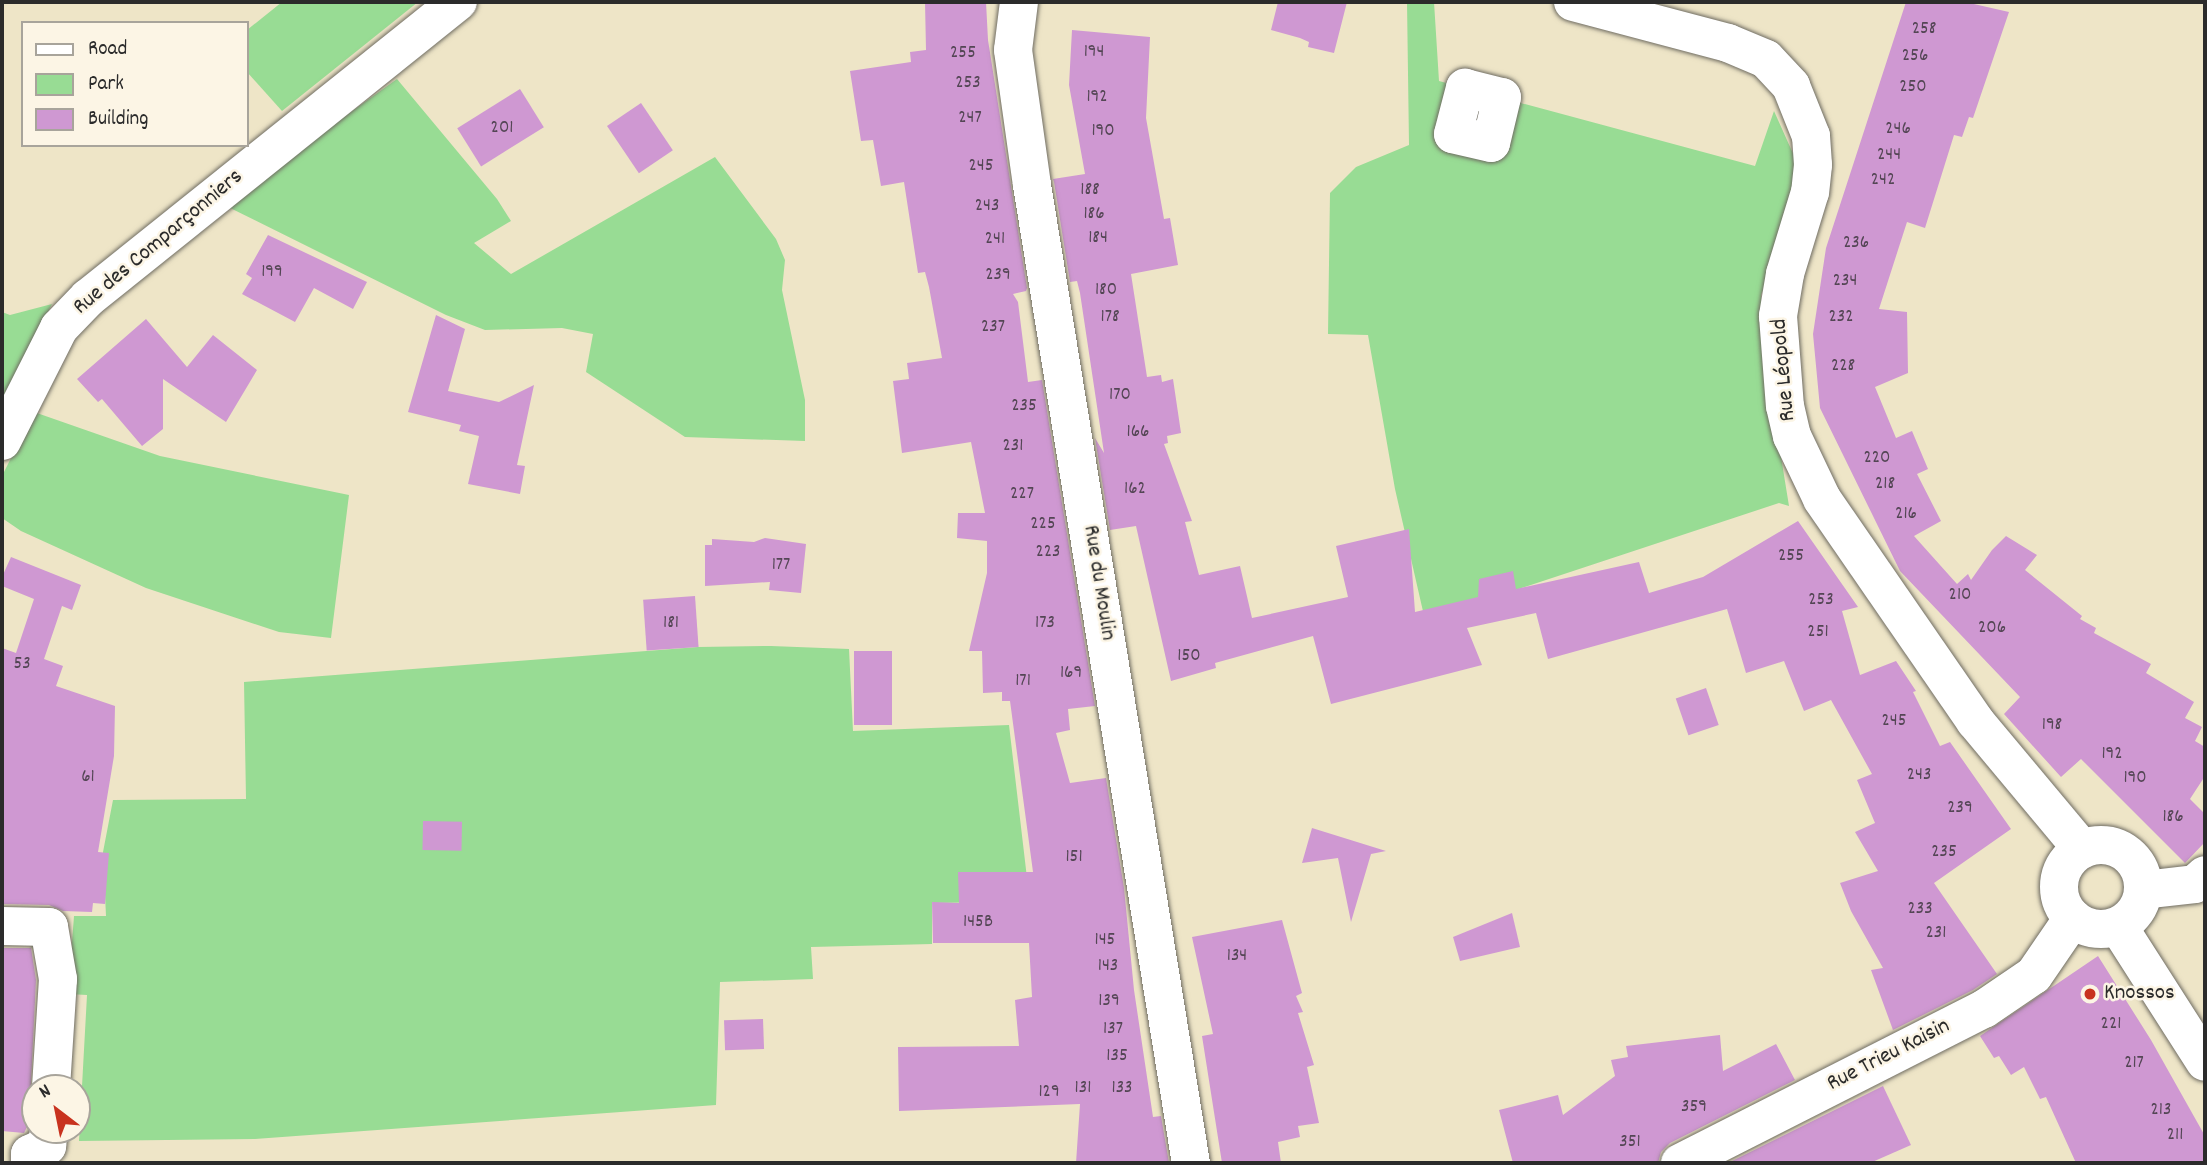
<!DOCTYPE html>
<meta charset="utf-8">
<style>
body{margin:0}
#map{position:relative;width:2207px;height:1165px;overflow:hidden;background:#eee5c7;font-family:Dekko,sans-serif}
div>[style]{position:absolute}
.green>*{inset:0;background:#98dc94}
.building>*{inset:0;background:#cf98d2;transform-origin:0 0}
.roads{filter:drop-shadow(0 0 2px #6f6c62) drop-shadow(0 0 2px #6f6c62)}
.minor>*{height:38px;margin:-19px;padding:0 19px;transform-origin:19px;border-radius:19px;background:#fff}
.minor>.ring{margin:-19px;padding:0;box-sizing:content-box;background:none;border:38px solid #fff;border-radius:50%}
.dots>*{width:19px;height:19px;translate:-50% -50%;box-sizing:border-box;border:4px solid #fcf5e5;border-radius:50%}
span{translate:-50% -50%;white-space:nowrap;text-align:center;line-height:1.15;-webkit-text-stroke:5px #fcf5e5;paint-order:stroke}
.number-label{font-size:19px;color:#544655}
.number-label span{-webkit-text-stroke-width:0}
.street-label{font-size:23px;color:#2b2b2b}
.poi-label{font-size:23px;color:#2b2b2b}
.left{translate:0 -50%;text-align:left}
.frame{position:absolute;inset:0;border:4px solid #2b2b2b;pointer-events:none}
.legend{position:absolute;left:21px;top:21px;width:228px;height:126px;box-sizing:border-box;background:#fcf5e5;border:2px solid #a8a49b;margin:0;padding:9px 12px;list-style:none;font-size:21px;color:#2b2b2b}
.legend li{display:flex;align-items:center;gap:14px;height:35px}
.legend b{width:35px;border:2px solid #a8a49b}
.north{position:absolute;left:21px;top:1074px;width:70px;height:70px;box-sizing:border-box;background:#fcf5e5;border:2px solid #a8a49b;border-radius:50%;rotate:328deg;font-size:19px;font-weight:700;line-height:28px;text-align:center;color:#2b2b2b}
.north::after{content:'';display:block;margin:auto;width:24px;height:32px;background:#c8321e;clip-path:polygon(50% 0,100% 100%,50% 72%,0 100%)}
</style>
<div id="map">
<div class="green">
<i style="clip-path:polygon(282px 2px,418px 2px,282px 111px,247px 72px,247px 30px)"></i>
<i style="clip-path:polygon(1407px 2px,1434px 2px,1439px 81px,1755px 166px,1774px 111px,1795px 158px,1793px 214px,1761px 295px,1770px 389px,1789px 506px,1779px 503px,1425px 620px,1395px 489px,1368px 335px,1328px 334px,1330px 193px,1356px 167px,1409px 145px)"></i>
<i style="clip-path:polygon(397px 79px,497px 199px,511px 221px,474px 243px,511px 274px,715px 157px,776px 239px,785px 260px,782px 290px,805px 400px,805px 441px,685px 437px,586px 372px,593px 334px,562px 328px,485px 330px,446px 315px,222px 204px)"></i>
<i style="clip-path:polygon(52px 304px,24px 359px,2px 405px,2px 312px,10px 315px)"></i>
<i style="clip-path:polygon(34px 412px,160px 456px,349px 495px,331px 638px,279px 632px,146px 588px,21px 531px,2px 518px,2px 476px)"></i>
<i style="clip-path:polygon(771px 646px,849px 649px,853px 731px,1009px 725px,1029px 895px,1002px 902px,932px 903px,932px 944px,811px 947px,813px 979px,720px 982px,716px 1105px,255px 1139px,79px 1141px,87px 995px,68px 994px,74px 916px,106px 916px,103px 852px,113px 800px,246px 799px,244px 682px,698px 647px)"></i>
</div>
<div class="building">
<i style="clip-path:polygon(925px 2px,986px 2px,988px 40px,1027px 288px,1026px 291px,1013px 294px,1018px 302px,1028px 382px,1042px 380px,1095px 706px,1068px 709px,1070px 730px,1056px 733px,1070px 783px,1106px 778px,1124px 888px,1134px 990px,1153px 1117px,1161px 1116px,1169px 1163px,1076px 1163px,1080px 1104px,899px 1111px,898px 1047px,1019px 1046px,1015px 1000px,1032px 997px,1029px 943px,933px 943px,932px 902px,959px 903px,958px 872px,1033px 872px,1010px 701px,1002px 701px,1002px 692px,983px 693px,982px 651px,969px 651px,987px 573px,987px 541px,957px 538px,958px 513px,985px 513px,971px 442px,902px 453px,893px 381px,909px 379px,907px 363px,942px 358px,929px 287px,925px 272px,918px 273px,904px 182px,881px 186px,873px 140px,861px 141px,850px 71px,911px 62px,910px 52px,926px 50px)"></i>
<i style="clip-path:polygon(1278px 2px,1347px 2px,1334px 53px,1308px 47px,1309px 42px,1300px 38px,1271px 30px)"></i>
<i style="clip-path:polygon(1906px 2px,1965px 2px,2009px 12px,1973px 118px,1969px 117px,1962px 137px,1954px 135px,1925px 228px,1907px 222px,1879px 309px,1907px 312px,1908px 373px,1875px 387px,1896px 438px,1912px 431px,1928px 469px,1917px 474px,1941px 521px,1914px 536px,1957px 584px,1968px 574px,1971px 580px,1992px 550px,2006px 536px,2037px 555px,2025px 570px,2082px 616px,2080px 619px,2096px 628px,2094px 633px,2151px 664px,2146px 673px,2194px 702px,2185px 718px,2202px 727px,2195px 741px,2205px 747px,2205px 776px,2190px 799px,2205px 814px,2205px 842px,2185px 863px,2081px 759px,2061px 777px,2004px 714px,2020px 697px,1900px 571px,1820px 408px,1813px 334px,1826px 248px)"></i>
<i style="clip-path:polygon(1072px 30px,1150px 37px,1146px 118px,1164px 219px,1170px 218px,1178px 265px,1131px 274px,1147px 377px,1161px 375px,1162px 382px,1173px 379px,1181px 433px,1167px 436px,1168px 443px,1164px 444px,1192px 521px,1185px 522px,1199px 575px,1240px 566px,1252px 618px,1348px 597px,1336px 546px,1409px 529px,1415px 612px,1478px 597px,1479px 579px,1513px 571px,1516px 589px,1639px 562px,1649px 593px,1703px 577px,1798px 521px,1858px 607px,1842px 611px,1860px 675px,1896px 661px,1916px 691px,1913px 692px,1940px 746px,1950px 742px,2011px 829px,1934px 883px,1997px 974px,1973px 990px,1893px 1030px,1871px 970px,1883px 968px,1851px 911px,1840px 883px,1878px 871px,1855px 832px,1875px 823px,1857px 780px,1872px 774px,1831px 700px,1804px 711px,1784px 661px,1746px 673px,1727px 609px,1548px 659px,1536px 613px,1467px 628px,1482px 665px,1331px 704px,1313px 636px,1215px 663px,1216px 668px,1171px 681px,1136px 526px,1110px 530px,1095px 438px,1104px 453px,1080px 293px,1077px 281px,1070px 282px,1054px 182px,1053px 179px,1085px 174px,1069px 85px)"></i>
<i style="left:520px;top:89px;width:45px;height:74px;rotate:58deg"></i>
<i style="left:641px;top:103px;width:57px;height:41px;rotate:56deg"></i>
<i style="clip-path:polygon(268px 235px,367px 282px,353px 309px,314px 288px,295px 322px,242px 294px,252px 278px,246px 274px)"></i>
<i style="clip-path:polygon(436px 315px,465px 329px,448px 391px,499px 402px,534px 385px,517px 465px,525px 466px,520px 494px,468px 484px,479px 436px,459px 431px,461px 425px,408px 412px)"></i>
<i style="clip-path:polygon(146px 319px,187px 367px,213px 335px,257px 370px,226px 422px,163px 379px,163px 429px,142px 446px,102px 399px,98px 402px,77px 379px)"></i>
<i style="clip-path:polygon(765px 538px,806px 544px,801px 593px,769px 590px,770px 582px,705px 586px,705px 545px,712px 545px,712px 539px,754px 542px)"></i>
<i style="clip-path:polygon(11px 557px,81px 585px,72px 610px,62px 606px,44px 659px,63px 666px,56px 686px,115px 706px,114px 756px,98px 852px,109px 853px,105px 904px,93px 903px,92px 912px,63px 911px,49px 905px,2px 904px,2px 648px,16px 653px,34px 599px,2px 586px,2px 577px)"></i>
<i style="left:695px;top:596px;width:51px;height:52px;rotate:86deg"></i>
<i style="left:854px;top:651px;width:38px;height:74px"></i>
<i style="left:1706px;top:688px;width:39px;height:32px;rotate:71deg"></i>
<i style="left:423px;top:821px;width:39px;height:29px;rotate:1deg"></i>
<i style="clip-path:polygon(1312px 828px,1386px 851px,1371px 854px,1351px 922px,1338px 858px,1302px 863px)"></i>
<i style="clip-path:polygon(1512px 913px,1520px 947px,1460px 961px,1453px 937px)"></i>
<i style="clip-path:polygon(1282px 920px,1302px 993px,1296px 996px,1303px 1012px,1298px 1013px,1314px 1065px,1307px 1067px,1319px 1123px,1298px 1126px,1300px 1137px,1278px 1142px,1281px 1163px,1222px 1163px,1202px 1036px,1213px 1034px,1192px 937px)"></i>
<i style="clip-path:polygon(2px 948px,31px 948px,36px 980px,29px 1123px,24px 1133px,2px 1131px)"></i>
<i style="clip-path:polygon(2098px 956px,2151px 1040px,2205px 1136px,2205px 1163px,2076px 1163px,2046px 1097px,2040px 1099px,2024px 1067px,2011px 1075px,1999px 1056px,1994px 1058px,1980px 1036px)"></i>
<i style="left:763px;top:1019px;width:30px;height:39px;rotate:88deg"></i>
<i style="clip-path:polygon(1720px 1035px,1723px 1071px,1776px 1044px,1795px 1080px,1670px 1143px,1661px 1152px,1658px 1163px,1513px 1163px,1499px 1110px,1558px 1095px,1563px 1115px,1615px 1076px,1611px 1060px,1628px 1057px,1626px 1046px)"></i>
<i style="clip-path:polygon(1883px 1086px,1911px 1145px,1870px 1163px,1728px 1163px)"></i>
</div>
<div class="roads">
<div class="minor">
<i style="left:1019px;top:2px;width:48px;rotate:97.1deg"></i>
<i style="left:1013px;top:50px;width:136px;rotate:82deg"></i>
<i style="left:1032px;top:185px;width:991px;rotate:80.77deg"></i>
<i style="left:1573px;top:2px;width:160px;rotate:14.8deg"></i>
<i style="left:1728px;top:43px;width:41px;rotate:22.8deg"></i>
<i style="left:1766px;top:59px;width:37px;rotate:47deg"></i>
<i style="left:1791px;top:86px;width:54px;rotate:68.2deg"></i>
<i style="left:1811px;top:136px;width:29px;rotate:86deg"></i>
<i style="left:1813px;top:165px;width:27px;rotate:96deg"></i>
<i style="left:1810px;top:192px;width:86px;rotate:107deg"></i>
<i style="left:1785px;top:274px;width:43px;rotate:99.5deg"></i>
<i style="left:1778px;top:316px;width:90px;rotate:85.6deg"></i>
<i style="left:1785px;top:406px;width:31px;rotate:77deg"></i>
<i style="left:1792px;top:436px;width:70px;rotate:64.5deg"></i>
<i style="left:1822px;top:499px;width:270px;rotate:55.4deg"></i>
<i style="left:1975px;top:721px;width:167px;rotate:50.1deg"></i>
<i style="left:1465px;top:88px;width:38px;rotate:14deg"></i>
<i style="left:1502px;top:97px;width:47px;rotate:103.4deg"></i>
<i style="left:1491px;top:143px;width:39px;rotate:-167deg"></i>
<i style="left:1453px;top:134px;width:48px;rotate:-75.4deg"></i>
<i style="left:2px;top:441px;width:127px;rotate:-63.2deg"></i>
<i style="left:59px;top:328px;width:42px;rotate:-46deg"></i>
<i style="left:88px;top:298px;width:474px;rotate:-38.7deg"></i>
<i class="ring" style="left:2059px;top:845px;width:46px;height:46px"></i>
<i style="left:2143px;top:890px;width:52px;rotate:-6.6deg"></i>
<i style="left:2195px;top:884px;width:13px;rotate:-42deg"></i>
<i style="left:2px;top:926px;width:47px;rotate:1.2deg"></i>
<i style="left:49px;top:927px;width:53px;rotate:80.2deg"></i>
<i style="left:58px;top:979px;width:109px;rotate:93.7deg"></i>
<i style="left:2118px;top:926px;width:161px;rotate:57.4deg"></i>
<i style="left:30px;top:1163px;width:9px;rotate:-90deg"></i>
<i style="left:30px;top:1154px;width:19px;rotate:-25deg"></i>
<i style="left:47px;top:1146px;width:16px;rotate:-83deg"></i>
<i style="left:1680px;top:1163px;width:341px;rotate:-26.9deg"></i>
<i style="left:1984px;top:1009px;width:60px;rotate:-34.2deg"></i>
<i style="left:2034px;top:975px;width:69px;rotate:-55.6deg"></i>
</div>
</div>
<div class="dots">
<i style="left:2090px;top:994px;background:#c8321e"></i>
</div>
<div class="number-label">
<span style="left:1924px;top:30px">258</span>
<span style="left:1094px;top:53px">194</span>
<span style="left:963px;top:54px">255</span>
<span style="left:1915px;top:57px">256</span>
<span style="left:968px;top:84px">253</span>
<span style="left:1913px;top:88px">250</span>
<span style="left:1097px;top:98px">192</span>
<span style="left:970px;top:119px">247</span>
<span style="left:502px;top:129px">201</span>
<span style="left:1898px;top:130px">246</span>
<span style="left:1103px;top:132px">190</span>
<span style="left:1889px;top:156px">244</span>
<span style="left:981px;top:167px">245</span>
<span style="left:1883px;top:181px">242</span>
<span style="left:1090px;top:191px">188</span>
<span style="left:987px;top:207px">243</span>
<span style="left:1094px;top:215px">186</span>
<span style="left:1098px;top:239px">184</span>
<span style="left:995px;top:240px">241</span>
<span style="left:1856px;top:244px">236</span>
<span style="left:272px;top:273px">199</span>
<span style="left:998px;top:276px">239</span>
<span style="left:1845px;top:282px">234</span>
<span style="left:1106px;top:291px">180</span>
<span style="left:1110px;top:318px">178</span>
<span style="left:1841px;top:318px">232</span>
<span style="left:993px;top:328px">237</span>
<span style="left:1843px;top:367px">228</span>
<span style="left:1120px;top:396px">170</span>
<span style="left:1024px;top:407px">235</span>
<span style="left:1138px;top:433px">166</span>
<span style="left:1013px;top:447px">231</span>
<span style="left:1877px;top:459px">220</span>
<span style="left:1885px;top:485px">218</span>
<span style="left:1135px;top:490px">162</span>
<span style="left:1022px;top:495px">227</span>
<span style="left:1906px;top:515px">216</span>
<span style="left:1043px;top:525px">225</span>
<span style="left:1048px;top:553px">223</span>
<span style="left:1791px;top:557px">255</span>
<span style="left:781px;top:566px">177</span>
<span style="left:1960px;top:596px">210</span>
<span style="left:1821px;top:601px">253</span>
<span style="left:671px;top:624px">181</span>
<span style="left:1045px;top:624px">173</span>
<span style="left:1992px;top:629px">206</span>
<span style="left:1818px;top:633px">251</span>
<span style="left:1189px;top:657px">150</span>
<span style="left:22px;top:665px">53</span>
<span style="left:1071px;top:674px">169</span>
<span style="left:1023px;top:682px">171</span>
<span style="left:1894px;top:722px">245</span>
<span style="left:2052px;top:726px">198</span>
<span style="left:2112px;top:755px">192</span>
<span style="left:1919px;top:776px">243</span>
<span style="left:88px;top:778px">61</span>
<span style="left:2135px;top:779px">190</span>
<span style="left:1960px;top:809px">239</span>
<span style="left:2173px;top:818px">186</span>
<span style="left:1944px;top:853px">235</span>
<span style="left:1074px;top:858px">151</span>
<span style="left:1920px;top:910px">233</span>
<span style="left:978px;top:923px">145B</span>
<span style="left:1936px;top:934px">231</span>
<span style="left:1105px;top:941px">145</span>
<span style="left:1237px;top:957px">134</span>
<span style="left:1108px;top:967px">143</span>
<span style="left:1109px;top:1002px">139</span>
<span style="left:2111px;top:1025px">221</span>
<span style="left:1113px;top:1030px">137</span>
<span style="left:1117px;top:1057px">135</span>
<span style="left:2134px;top:1064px">217</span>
<span style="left:1083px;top:1089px">131</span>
<span style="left:1122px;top:1089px">133</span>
<span style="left:1049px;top:1093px">129</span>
<span style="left:1694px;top:1108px">359</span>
<span style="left:2161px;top:1111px">213</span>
<span style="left:2175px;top:1136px">211</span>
<span style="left:1630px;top:1143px">351</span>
</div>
<div class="street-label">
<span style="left:159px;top:243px;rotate:-40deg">Rue des Comparçonniers</span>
<span style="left:1785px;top:370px;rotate:-95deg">Rue Léopold</span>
<span style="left:1098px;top:583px;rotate:81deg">Rue du Moulin</span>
<span style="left:1889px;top:1056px;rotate:-27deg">Rue Trieu Kaisin</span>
</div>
<div class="poi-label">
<span class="left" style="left:2104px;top:994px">Knossos</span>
</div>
<div class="frame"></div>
<ul class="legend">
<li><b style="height:9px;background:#fff"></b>Road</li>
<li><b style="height:19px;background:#98dc94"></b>Park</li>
<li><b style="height:19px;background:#cf98d2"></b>Building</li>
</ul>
<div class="north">N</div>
</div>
